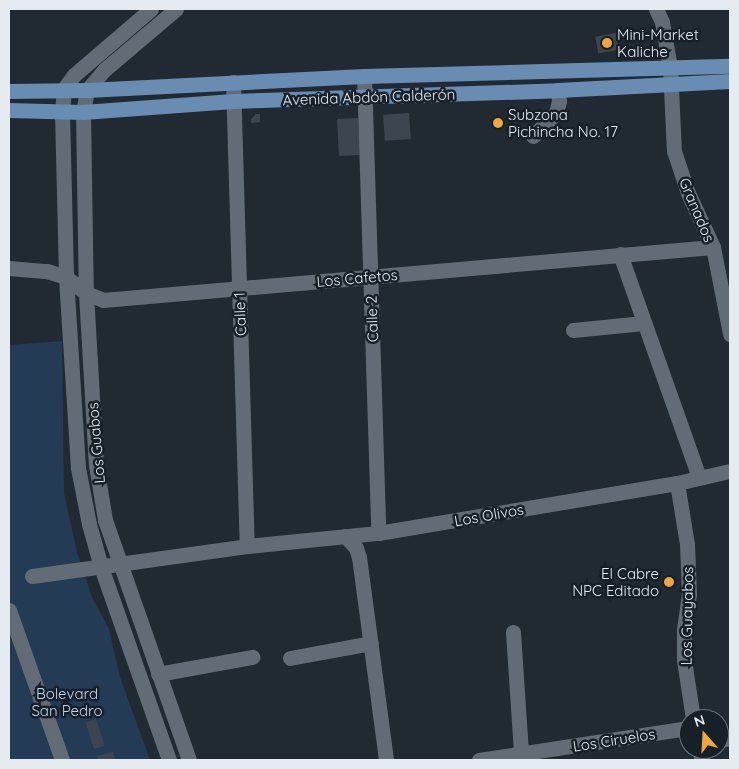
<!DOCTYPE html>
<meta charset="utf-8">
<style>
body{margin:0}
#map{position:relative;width:739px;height:769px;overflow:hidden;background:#212932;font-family:Quicksand,sans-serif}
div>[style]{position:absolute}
.green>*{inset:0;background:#233b54}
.building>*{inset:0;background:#3d4650;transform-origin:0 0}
.minor>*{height:15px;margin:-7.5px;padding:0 7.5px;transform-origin:7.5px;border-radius:7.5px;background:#626c76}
.major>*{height:15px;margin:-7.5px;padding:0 7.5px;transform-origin:7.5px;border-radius:7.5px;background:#688cb2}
.dots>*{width:14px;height:14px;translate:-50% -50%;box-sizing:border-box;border:2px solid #171f28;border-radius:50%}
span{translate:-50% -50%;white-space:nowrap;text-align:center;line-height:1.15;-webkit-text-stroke:5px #171f28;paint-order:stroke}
.poi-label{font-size:15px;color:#e6ebf2}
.left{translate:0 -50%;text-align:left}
.right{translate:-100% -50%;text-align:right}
.street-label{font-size:15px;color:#e6ebf2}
.park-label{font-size:15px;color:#bfd7f3}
.frame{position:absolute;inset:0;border:10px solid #e6ebf2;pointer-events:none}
.north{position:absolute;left:679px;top:709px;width:50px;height:50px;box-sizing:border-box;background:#171f28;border:1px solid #6a7179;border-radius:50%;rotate:341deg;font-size:14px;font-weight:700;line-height:20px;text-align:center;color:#e6ebf2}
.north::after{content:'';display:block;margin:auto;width:18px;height:22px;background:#f0a63f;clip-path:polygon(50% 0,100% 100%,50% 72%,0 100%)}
</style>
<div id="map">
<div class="green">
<i style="clip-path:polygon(62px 341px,64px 493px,77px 552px,92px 597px,109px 629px,120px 677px,150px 760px,9px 760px,9px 345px)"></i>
</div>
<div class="building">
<i style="left:616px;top:33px;width:17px;height:21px;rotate:80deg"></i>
<i style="left:409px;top:113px;width:26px;height:26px;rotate:86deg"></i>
<i style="clip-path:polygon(256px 114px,260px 114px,260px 122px,251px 123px,251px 119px)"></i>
<i style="left:358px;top:118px;width:37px;height:21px;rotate:87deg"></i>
<i style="left:96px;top:719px;width:28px;height:11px;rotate:72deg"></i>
<i style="clip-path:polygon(113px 752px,115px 760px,98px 760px,97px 756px)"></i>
</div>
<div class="minor">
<i style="left:151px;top:9px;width:101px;rotate:139.4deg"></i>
<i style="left:74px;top:75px;width:17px;rotate:126deg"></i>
<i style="left:64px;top:89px;width:23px;rotate:95deg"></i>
<i style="left:62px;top:112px;width:165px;rotate:88.6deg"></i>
<i style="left:66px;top:277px;width:191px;rotate:86.4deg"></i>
<i style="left:78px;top:468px;width:57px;rotate:78.9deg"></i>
<i style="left:89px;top:524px;width:45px;rotate:74.4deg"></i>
<i style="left:101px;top:567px;width:205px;rotate:70.6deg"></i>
<i style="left:176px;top:9px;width:94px;rotate:139.7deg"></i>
<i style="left:104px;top:70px;width:26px;rotate:130deg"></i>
<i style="left:87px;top:90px;width:22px;rotate:100deg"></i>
<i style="left:83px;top:112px;width:181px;rotate:89.1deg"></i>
<i style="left:86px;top:293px;width:172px;rotate:86.7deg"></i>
<i style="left:96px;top:465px;width:56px;rotate:80.7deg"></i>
<i style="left:105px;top:520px;width:254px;rotate:70.7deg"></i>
<i style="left:656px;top:9px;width:14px;rotate:65deg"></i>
<i style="left:662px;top:22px;width:46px;rotate:79.9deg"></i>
<i style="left:670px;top:67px;width:84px;rotate:87.3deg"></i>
<i style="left:674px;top:151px;width:44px;rotate:71.6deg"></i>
<i style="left:688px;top:193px;width:60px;rotate:65.2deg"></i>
<i style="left:713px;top:247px;width:89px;rotate:78.9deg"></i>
<i style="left:364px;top:76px;width:457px;rotate:88.2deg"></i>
<i style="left:233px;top:82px;width:464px;rotate:88.3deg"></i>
<i style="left:533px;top:136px;width:33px;rotate:-45deg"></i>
<i style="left:556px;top:113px;width:12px;rotate:-76deg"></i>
<i style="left:559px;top:101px;width:11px;rotate:-95deg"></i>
<i style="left:620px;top:254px;width:237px;rotate:70.5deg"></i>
<i style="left:9px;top:268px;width:38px;rotate:5deg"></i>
<i style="left:47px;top:271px;width:20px;rotate:18deg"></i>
<i style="left:66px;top:277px;width:26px;rotate:39deg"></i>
<i style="left:86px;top:293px;width:18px;rotate:22deg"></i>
<i style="left:103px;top:300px;width:612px;rotate:-4.97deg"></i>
<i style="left:573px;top:330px;width:71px;rotate:-5.6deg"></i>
<i style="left:677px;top:483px;width:62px;rotate:80.7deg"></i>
<i style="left:687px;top:544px;width:50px;rotate:87.7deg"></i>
<i style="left:689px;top:594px;width:37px;rotate:98deg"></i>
<i style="left:684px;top:631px;width:29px;rotate:90deg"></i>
<i style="left:684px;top:660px;width:60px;rotate:81.3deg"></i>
<i style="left:345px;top:536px;width:16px;rotate:47deg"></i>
<i style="left:356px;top:548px;width:9px;rotate:72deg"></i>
<i style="left:359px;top:557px;width:205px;rotate:82.4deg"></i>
<i style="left:32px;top:576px;width:217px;rotate:-7.9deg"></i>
<i style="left:247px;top:546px;width:132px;rotate:-5.7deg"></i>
<i style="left:378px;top:533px;width:303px;rotate:-9.5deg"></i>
<i style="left:677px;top:483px;width:54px;rotate:-12.8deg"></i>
<i style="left:9px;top:610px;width:159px;rotate:70.5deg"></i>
<i style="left:513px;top:632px;width:122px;rotate:86.2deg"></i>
<i style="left:290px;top:658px;width:82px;rotate:-10.5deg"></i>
<i style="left:158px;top:674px;width:96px;rotate:-10.3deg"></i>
<i style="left:719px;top:740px;width:11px;rotate:-10deg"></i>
<i style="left:699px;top:749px;width:11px;rotate:75deg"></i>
<i style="left:479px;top:760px;width:212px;rotate:-8.7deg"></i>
</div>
<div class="major">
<i style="left:9px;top:91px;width:78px;rotate:-0.7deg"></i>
<i style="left:87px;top:90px;width:277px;rotate:-2.9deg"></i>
<i style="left:364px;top:76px;width:366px;rotate:-1.6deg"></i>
<i style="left:9px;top:110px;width:74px;rotate:1.5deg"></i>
<i style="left:83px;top:112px;width:150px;rotate:-4.2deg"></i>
<i style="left:233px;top:101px;width:325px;rotate:-1.9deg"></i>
<i style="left:558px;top:90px;width:172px;rotate:-3deg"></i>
</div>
<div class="dots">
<i style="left:607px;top:43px;background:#f0a63f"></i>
<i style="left:498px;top:123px;background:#f0a63f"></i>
<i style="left:669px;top:582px;background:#f0a63f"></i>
</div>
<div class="poi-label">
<span class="left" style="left:617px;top:43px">Mini-Market<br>Kaliche</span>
<span class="left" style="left:508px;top:123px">Subzona<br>Pichincha No. 17</span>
<span class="right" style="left:659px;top:582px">El Cabre<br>NPC Editado</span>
</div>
<div class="street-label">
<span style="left:369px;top:97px;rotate:-2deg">Avenida Abdón Calderón</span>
<span style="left:697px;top:210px;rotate:67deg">Granados</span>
<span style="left:357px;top:278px;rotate:-5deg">Los Cafetos</span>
<span style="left:240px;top:314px;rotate:-92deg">Calle 1</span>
<span style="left:372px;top:319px;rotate:-92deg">Calle 2</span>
<span style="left:96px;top:443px;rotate:-95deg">Los Guabos</span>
<span style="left:489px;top:515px;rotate:-10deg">Los Olivos</span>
<span style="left:687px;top:616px;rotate:-89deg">Los Guayabos</span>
<span style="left:614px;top:740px;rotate:-9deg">Los Ciruelos</span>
</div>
<div class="park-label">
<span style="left:67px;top:702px">Bolevard<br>San Pedro</span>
</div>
<div class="frame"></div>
<div class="north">N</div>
</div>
